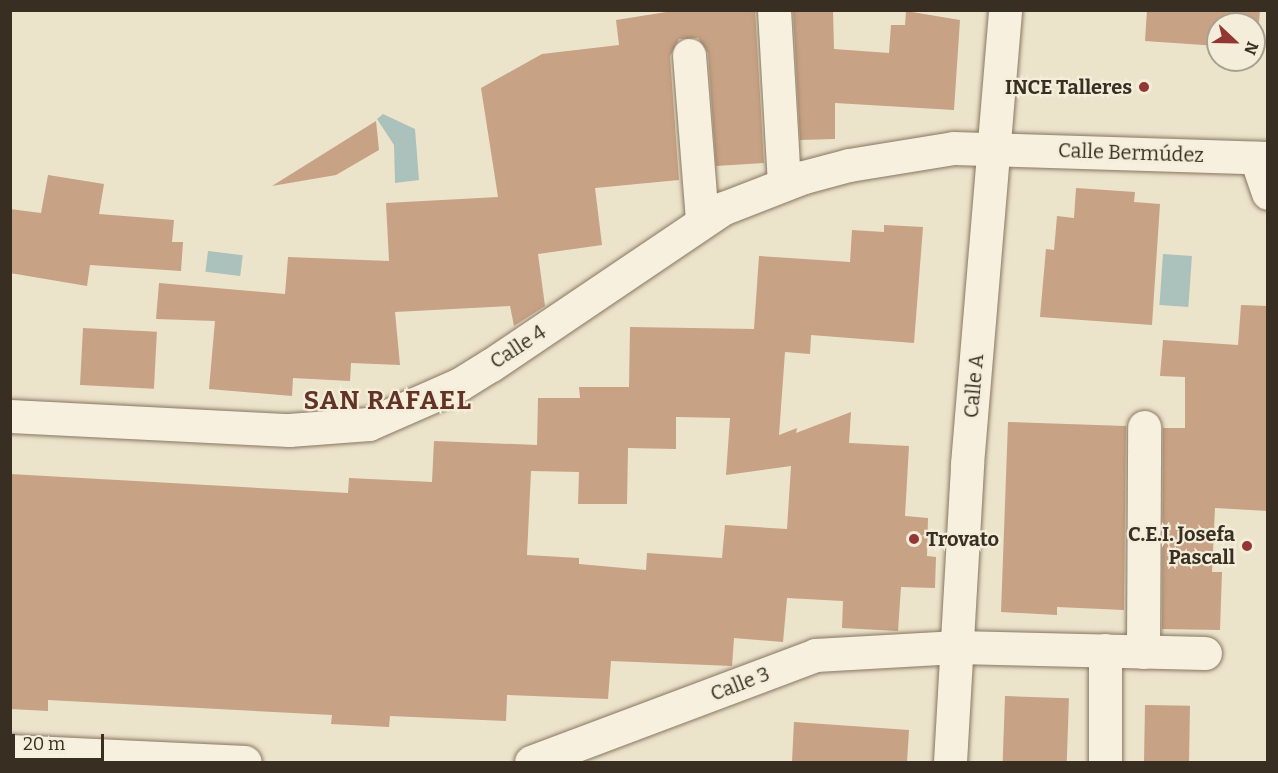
<!DOCTYPE html>
<meta charset="utf-8">
<style>
body{margin:0}
#map{position:relative;width:1278px;height:773px;overflow:hidden;background:#ece3cb;font-family:Bitter,serif}
div>[style]{position:absolute}
.water>*{inset:0;background:#abc1bb;transform-origin:0 0}
.building>*{inset:0;background:#c7a284;transform-origin:0 0}
.roads{filter:drop-shadow(0 0 2px #887660) drop-shadow(0 0 2px #887660)}
.minor>*{height:33px;margin:-16.5px;padding:0 16.5px;transform-origin:16.5px;border-radius:16.5px;background:#f7f0de}
.dots>*{width:16px;height:16px;translate:-50% -50%;box-sizing:border-box;border:3px solid #f4edda;border-radius:50%}
span{translate:-50% -50%;white-space:nowrap;text-align:center;line-height:1.15;-webkit-text-stroke:4.5px #f4edda;paint-order:stroke}
.poi-label{font-size:20px;color:#392e22;font-weight:700}
.right{translate:-100% -50%;text-align:right}
.left{translate:0 -50%;text-align:left}
.street-label{font-size:20px;color:#392e22}
.district-label{font-size:26px;color:#633425;font-weight:700;letter-spacing:1.5px}
.frame{position:absolute;inset:0;border:12px solid #392e22;pointer-events:none}
.north{position:absolute;left:1206px;top:12px;width:60px;height:60px;box-sizing:border-box;background:#f4edda;border:2px solid #a9a190;border-radius:50%;rotate:112deg;font-size:16px;font-weight:700;line-height:24px;text-align:center;color:#392e22}
.north::after{content:'';display:block;margin:auto;width:21px;height:27px;background:#923734;clip-path:polygon(50% 0,100% 100%,50% 72%,0 100%)}
.scale{position:absolute;left:12px;top:734px;width:92px;height:27px;box-sizing:border-box;border:3px solid #392e22;border-top:0;padding-left:8px;font-size:18px;line-height:21px;white-space:nowrap;color:#392e22;-webkit-text-stroke:4px #f4edda;paint-order:stroke}
</style>
<div id="map">
<div class="water">
<i style="clip-path:polygon(383px 114px,415px 129px,419px 180px,395px 183px,394px 145px,377px 119px)"></i>
<i style="left:208px;top:251px;width:35px;height:21px;rotate:7deg"></i>
<i style="left:1163px;top:254px;width:29px;height:51px;rotate:4deg"></i>
</div>
<div class="building">
<i style="clip-path:polygon(679px 10px,755px 10px,764px 163px,716px 166px,708px 53px,698px 38px,679px 39px,670px 56px,679px 180px,595px 188px,602px 245px,538px 254px,545px 306px,514px 326px,510px 306px,395px 312px,400px 365px,351px 363px,350px 381px,293px 378px,292px 396px,209px 389px,215px 321px,156px 319px,159px 283px,285px 294px,288px 257px,389px 261px,386px 203px,498px 197px,481px 88px,542px 54px,619px 45px,616px 20px)"></i>
<i style="clip-path:polygon(793px 10px,833px 10px,834px 49px,889px 53px,891px 25px,905px 25px,906px 11px,960px 20px,954px 110px,835px 103px,835px 139px,800px 140px)"></i>
<i style="clip-path:polygon(1147px 10px,1260px 10px,1257px 49px,1254px 24px,1218px 24px,1218px 46px,1145px 41px)"></i>
<i style="clip-path:polygon(376px 121px,379px 150px,336px 175px,272px 186px)"></i>
<i style="clip-path:polygon(48px 175px,104px 184px,99px 214px,174px 220px,172px 242px,183px 242px,181px 271px,90px 265px,87px 286px,10px 273px,10px 209px,41px 213px)"></i>
<i style="clip-path:polygon(1076px 188px,1135px 192px,1134px 202px,1160px 204px,1152px 325px,1040px 317px,1046px 249px,1054px 250px,1057px 216px,1074px 218px)"></i>
<i style="clip-path:polygon(evenodd,884px 225px,923px 227px,914px 343px,811px 335px,810px 354px,785px 352px,779px 435px,797px 428px,796px 433px,851px 412px,849px 443px,909px 446px,905px 516px,928px 518px,927px 556px,936px 557px,935px 588px,901px 587px,898px 631px,842px 628px,843px 601px,787px 598px,783px 642px,734px 638px,732px 666px,611px 661px,608px 699px,507px 695px,506px 721px,390px 716px,389px 727px,331px 724px,332px 715px,48px 700px,48px 711px,10px 709px,10px 474px,348px 493px,349px 478px,432px 482px,434px 441px,537px 445px,538px 398px,580px 398px,579px 387px,629px 387px,630px 327px,754px 329px,759px 256px,850px 262px,852px 230px,884px 232px,884px 225px,676px 417px,730px 418px,726px 475px,791px 466px,787px 529px,725px 525px,722px 558px,647px 553px,646px 570px,579px 564px,579px 558px,527px 555px,531px 471px,579px 472px,578px 504px,627px 504px,628px 448px,676px 449px,676px 417px)"></i>
<i style="clip-path:polygon(1241px 305px,1268px 306px,1268px 511px,1215px 508px,1212px 572px,1222px 572px,1220px 630px,1162px 629px,1163px 428px,1185px 428px,1185px 377px,1160px 376px,1163px 340px,1238px 345px)"></i>
<i style="left:83px;top:328px;width:74px;height:57px;rotate:3deg"></i>
<i style="clip-path:polygon(1008px 422px,1126px 426px,1124px 610px,1057px 607px,1057px 615px,1001px 612px)"></i>
<i style="left:1005px;top:696px;width:64px;height:66px;rotate:2deg"></i>
<i style="left:1145px;top:705px;width:45px;height:57px;rotate:1deg"></i>
<i style="clip-path:polygon(794px 722px,909px 730px,907px 762px,792px 762px)"></i>
</div>
<div class="roads">
<div class="minor">
<i style="left:774px;top:10px;width:174px;rotate:86.7deg"></i>
<i style="left:689px;top:55px;width:167px;rotate:85.5deg"></i>
<i style="left:1256px;top:158px;width:37px;rotate:71deg"></i>
<i style="left:10px;top:416px;width:279px;rotate:2.9deg"></i>
<i style="left:289px;top:430px;width:80px;rotate:-4.3deg"></i>
<i style="left:369px;top:424px;width:99px;rotate:-23.7deg"></i>
<i style="left:460px;top:384px;width:36px;rotate:-32deg"></i>
<i style="left:491px;top:365px;width:281px;rotate:-34deg"></i>
<i style="left:724px;top:208px;width:86px;rotate:-21.2deg"></i>
<i style="left:804px;top:177px;width:47px;rotate:-14.9deg"></i>
<i style="left:849px;top:165px;width:106px;rotate:-9.2deg"></i>
<i style="left:954px;top:148px;width:314px;rotate:1.8deg"></i>
<i style="left:1105px;top:650px;width:112px;rotate:90deg"></i>
<i style="left:1143px;top:652px;width:225px;rotate:-89.7deg"></i>
<i style="left:10px;top:751px;width:235px;rotate:2.7deg"></i>
<i style="left:531px;top:762px;width:303px;rotate:-20.6deg"></i>
<i style="left:815px;top:655px;width:142px;rotate:-3.2deg"></i>
<i style="left:957px;top:647px;width:248px;rotate:1.4deg"></i>
<i style="left:950px;top:762px;width:298px;rotate:-86.7deg"></i>
<i style="left:967px;top:464px;width:456px;rotate:-85.2deg"></i>
</div>
</div>
<div class="dots">
<i style="left:1144px;top:87px;background:#923734"></i>
<i style="left:914px;top:539px;background:#923734"></i>
<i style="left:1247px;top:546px;background:#923734"></i>
</div>
<div class="poi-label">
<span class="right" style="left:1132px;top:87px">INCE Talleres</span>
<span class="right" style="left:1235px;top:546px">C.E.I. Josefa<br>Pascall</span>
<span class="left" style="left:926px;top:539px">Trovato</span>
</div>
<div class="street-label">
<span style="left:1131px;top:153px;rotate:2deg">Calle Bermúdez</span>
<span style="left:518px;top:347px;rotate:-33deg">Calle 4</span>
<span style="left:974px;top:386px;rotate:-85deg">Calle A</span>
<span style="left:740px;top:684px;rotate:-21deg">Calle 3</span>
</div>
<div class="district-label">
<span style="left:388px;top:401px">SAN RAFAEL</span>
</div>
<div class="frame"></div>
<div class="north">N</div>
<div class="scale">20 m</div>
</div>
